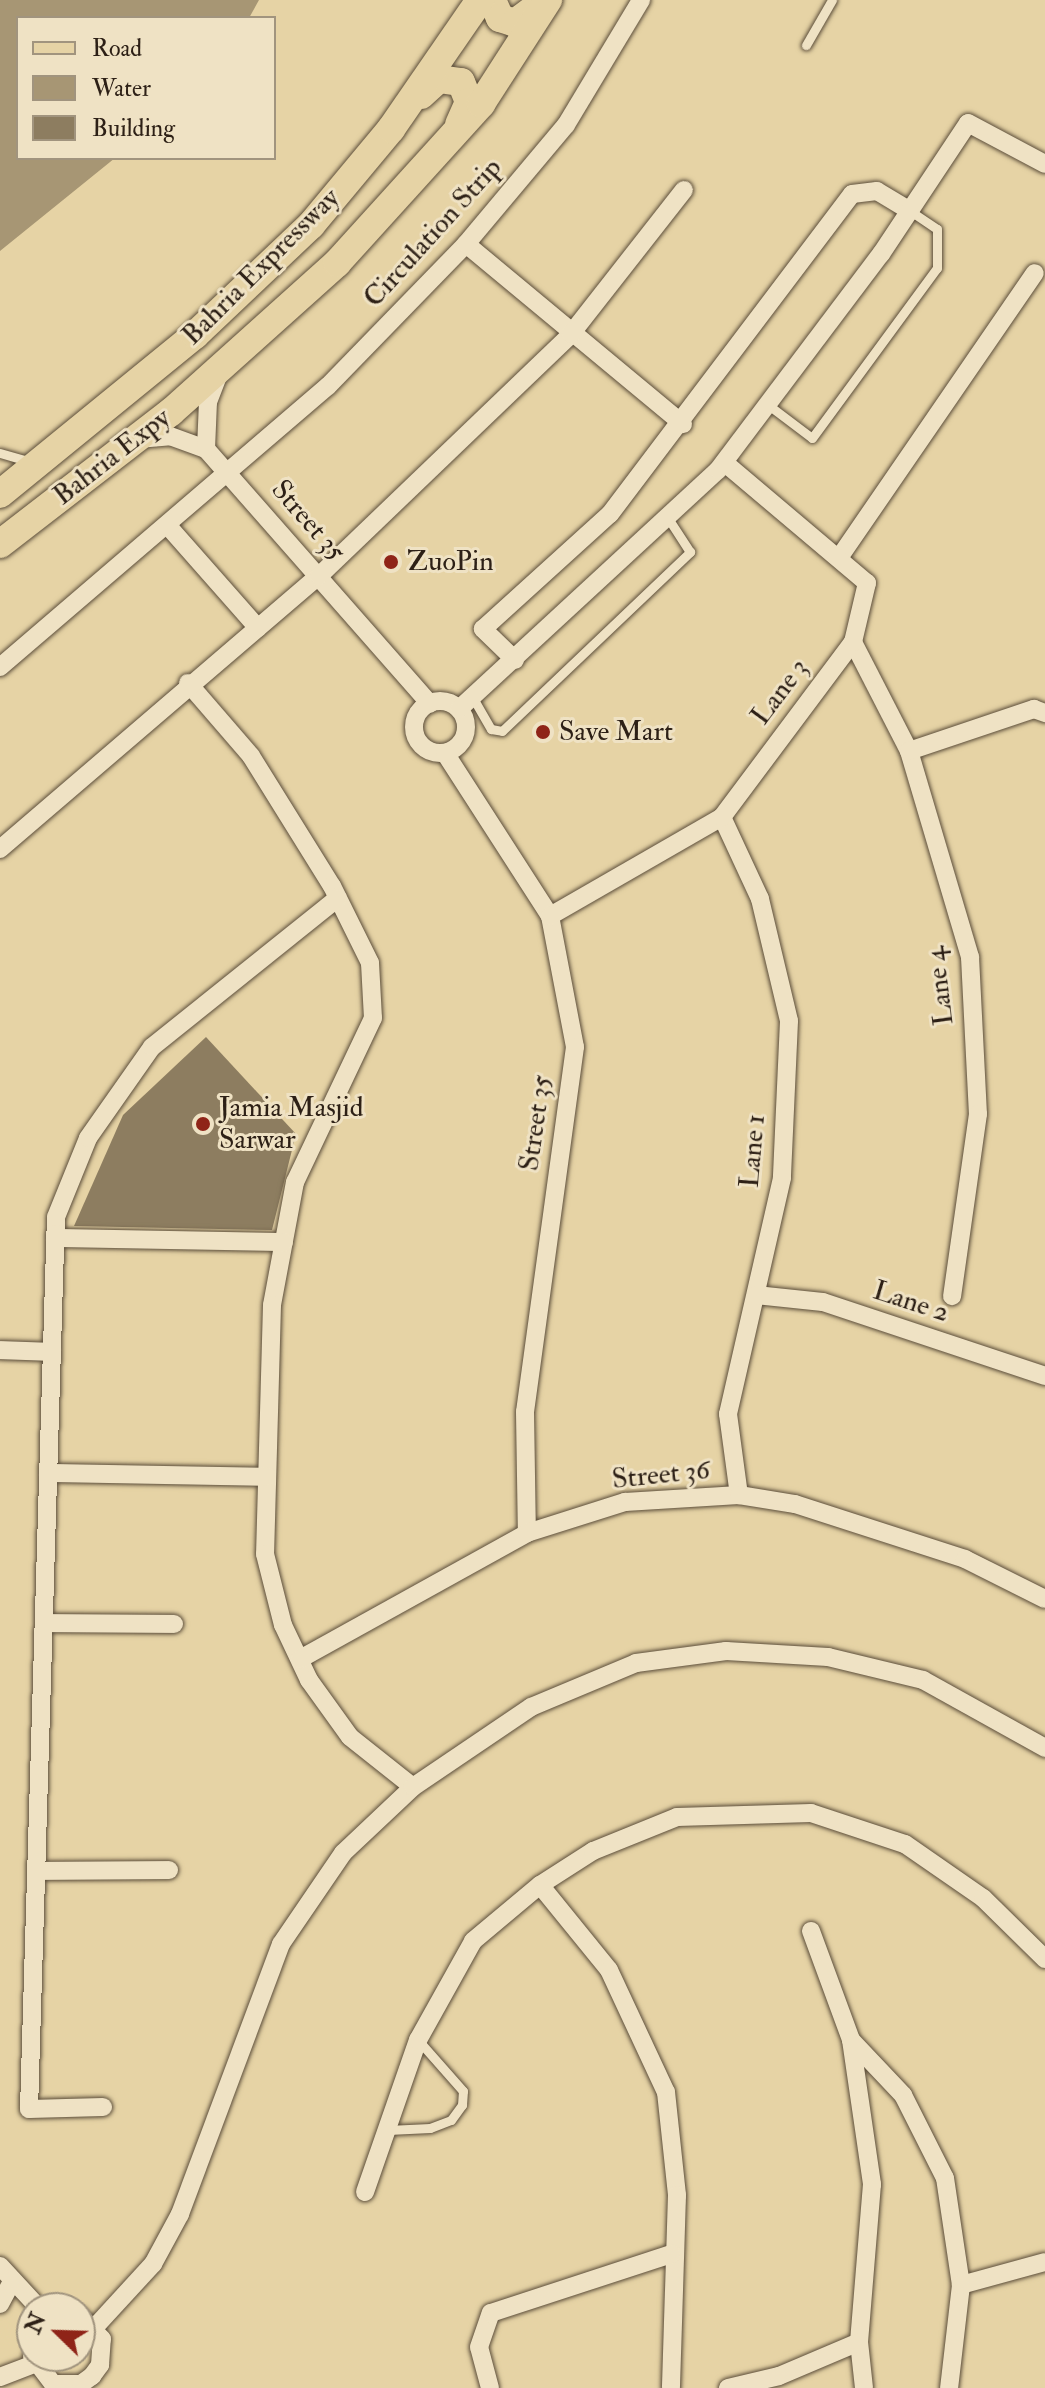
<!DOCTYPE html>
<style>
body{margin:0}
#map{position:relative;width:1045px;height:2388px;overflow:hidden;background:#e6d3a5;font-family:"IM FELL Double Pica",serif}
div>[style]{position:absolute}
.water>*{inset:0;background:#a79674}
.building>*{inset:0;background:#8d7d60}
.roads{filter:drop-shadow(0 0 2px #5b4d3a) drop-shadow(0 0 2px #5b4d3a)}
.lane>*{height:9px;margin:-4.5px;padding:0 4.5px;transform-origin:4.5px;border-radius:4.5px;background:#efe2c4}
.street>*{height:18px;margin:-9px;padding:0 9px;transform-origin:9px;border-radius:9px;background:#efe2c4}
.street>.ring{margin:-9px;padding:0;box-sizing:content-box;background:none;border:18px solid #efe2c4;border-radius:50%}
.primary>*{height:28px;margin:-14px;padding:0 14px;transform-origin:14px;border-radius:14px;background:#e6d3a5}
.dots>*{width:22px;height:22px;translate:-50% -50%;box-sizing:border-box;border:4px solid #efe2c4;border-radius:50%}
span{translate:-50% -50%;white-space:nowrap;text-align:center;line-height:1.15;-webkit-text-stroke:6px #efe2c4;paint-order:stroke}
.street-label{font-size:28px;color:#2d2016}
.poi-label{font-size:28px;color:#2d2016}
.left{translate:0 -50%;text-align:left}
.legend{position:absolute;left:16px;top:16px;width:260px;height:144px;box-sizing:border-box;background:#efe2c4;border:2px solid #a1947e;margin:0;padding:10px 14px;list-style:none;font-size:24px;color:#2d2016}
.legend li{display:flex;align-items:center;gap:16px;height:40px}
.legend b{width:40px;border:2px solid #a1947e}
.north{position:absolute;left:16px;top:2292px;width:80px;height:80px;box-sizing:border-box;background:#efe2c4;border:2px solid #a1947e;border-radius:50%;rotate:293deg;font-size:22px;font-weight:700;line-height:32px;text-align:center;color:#2d2016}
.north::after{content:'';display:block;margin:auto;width:28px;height:36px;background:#8f2418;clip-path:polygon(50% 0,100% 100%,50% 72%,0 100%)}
</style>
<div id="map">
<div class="water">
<i style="clip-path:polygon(0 0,259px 0,249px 18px,18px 18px,18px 158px,115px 158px,0 251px)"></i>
</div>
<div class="building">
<i style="clip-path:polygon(206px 1037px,296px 1134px,272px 1230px,74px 1226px,123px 1115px)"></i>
</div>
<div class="roads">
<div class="lane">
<i style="left:806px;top:45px;width:52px;rotate:-60deg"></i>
<i style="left:767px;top:404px;width:56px;rotate:37.1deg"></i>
<i style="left:812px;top:438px;width:211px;rotate:-53.7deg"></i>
<i style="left:937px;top:268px;width:39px;rotate:-90deg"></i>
<i style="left:937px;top:229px;width:32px;rotate:-146deg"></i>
<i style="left:0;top:453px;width:32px;rotate:16deg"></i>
<i style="left:473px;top:698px;width:36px;rotate:60deg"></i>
<i style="left:491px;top:729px;width:11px;rotate:10deg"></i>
<i style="left:502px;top:731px;width:260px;rotate:-43.6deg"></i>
<i style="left:690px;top:552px;width:38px;rotate:-123deg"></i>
<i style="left:388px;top:2130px;width:42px;rotate:-2.7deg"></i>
<i style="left:430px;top:2128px;width:22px;rotate:-21deg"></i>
<i style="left:451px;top:2120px;width:19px;rotate:-54deg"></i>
<i style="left:462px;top:2105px;width:14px;rotate:-86deg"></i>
<i style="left:463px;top:2091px;width:68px;rotate:-131.4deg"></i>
</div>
<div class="street">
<i style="left:466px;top:244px;width:282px;rotate:39.7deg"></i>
<i style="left:138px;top:439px;width:32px;rotate:-5deg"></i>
<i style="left:170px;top:436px;width:38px;rotate:20deg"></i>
<i style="left:206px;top:449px;width:339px;rotate:48.7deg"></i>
<i style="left:206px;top:449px;width:47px;rotate:-87.6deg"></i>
<i style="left:208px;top:402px;width:30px;rotate:-69deg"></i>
<i style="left:168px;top:526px;width:136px;rotate:48.6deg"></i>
<i style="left:841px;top:555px;width:342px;rotate:-55.5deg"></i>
<i style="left:853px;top:642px;width:123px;rotate:62.8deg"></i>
<i style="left:909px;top:751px;width:215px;rotate:73.5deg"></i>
<i style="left:970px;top:957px;width:157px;rotate:87.1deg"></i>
<i style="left:978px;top:1114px;width:184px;rotate:98.1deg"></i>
<i style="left:515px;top:660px;width:45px;rotate:-135.9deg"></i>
<i style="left:483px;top:629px;width:171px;rotate:-42.2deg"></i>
<i style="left:610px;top:514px;width:401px;rotate:-52.9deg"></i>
<i style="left:852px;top:194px;width:25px;rotate:-7deg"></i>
<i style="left:877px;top:191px;width:39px;rotate:31deg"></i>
<i style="left:0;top:667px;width:432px;rotate:-40.6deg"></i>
<i style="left:328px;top:386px;width:198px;rotate:-45.8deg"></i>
<i style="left:466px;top:244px;width:155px;rotate:-50deg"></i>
<i style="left:566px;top:125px;width:146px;rotate:-59deg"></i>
<i style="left:188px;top:683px;width:96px;rotate:49.2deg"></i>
<i style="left:251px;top:756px;width:153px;rotate:58.1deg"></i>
<i style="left:332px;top:886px;width:86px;rotate:63.7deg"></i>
<i style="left:370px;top:963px;width:55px;rotate:86.9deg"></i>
<i style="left:373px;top:1018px;width:182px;rotate:115.4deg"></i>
<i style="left:295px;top:1182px;width:125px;rotate:100.6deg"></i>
<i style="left:272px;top:1305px;width:249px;rotate:91.6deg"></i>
<i style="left:265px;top:1554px;width:73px;rotate:75.8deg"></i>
<i style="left:283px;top:1625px;width:61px;rotate:64.7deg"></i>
<i style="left:309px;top:1680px;width:70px;rotate:54.3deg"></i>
<i style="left:350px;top:1737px;width:80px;rotate:38.4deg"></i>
<i class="ring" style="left:414px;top:701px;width:34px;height:34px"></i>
<i style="left:459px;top:709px;width:352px;rotate:-42.7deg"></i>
<i style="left:718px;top:470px;width:271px;rotate:-53deg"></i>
<i style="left:881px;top:254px;width:157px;rotate:-56.4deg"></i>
<i style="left:968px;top:123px;width:87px;rotate:28deg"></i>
<i style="left:909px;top:751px;width:132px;rotate:-18.6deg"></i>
<i style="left:1034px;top:709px;width:12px;rotate:20deg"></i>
<i style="left:445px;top:753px;width:194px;rotate:57.2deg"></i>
<i style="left:550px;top:916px;width:133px;rotate:79.2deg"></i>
<i style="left:575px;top:1047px;width:368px;rotate:97.8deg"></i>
<i style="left:525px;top:1412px;width:121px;rotate:89.1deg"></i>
<i style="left:722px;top:817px;width:90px;rotate:65.1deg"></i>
<i style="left:760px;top:899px;width:125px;rotate:76.6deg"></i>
<i style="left:789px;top:1021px;width:157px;rotate:92.6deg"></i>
<i style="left:782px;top:1178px;width:242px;rotate:102.9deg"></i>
<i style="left:728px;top:1414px;width:82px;rotate:82.3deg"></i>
<i style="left:0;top:849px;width:420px;rotate:-40.6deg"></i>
<i style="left:319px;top:576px;width:349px;rotate:-43.8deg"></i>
<i style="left:571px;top:334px;width:183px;rotate:-51.9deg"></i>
<i style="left:550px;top:916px;width:198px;rotate:-29.9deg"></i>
<i style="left:722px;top:817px;width:219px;rotate:-53.2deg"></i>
<i style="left:853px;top:642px;width:61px;rotate:-76.7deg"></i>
<i style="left:867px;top:583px;width:187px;rotate:-139.8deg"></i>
<i style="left:55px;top:1238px;width:229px;rotate:1deg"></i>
<i style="left:756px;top:1295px;width:67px;rotate:6deg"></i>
<i style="left:823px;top:1302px;width:234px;rotate:18.4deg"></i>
<i style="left:0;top:1350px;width:52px;rotate:2.2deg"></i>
<i style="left:48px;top:1473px;width:219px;rotate:1deg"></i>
<i style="left:44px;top:1623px;width:130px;rotate:0.4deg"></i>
<i style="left:300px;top:1659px;width:260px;rotate:-29deg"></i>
<i style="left:527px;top:1533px;width:103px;rotate:-17.6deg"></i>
<i style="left:625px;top:1502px;width:114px;rotate:-3.5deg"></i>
<i style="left:739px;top:1495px;width:57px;rotate:9.1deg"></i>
<i style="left:795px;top:1504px;width:179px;rotate:17.9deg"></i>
<i style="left:965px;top:1559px;width:89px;rotate:26.6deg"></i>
<i style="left:36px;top:1871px;width:133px;rotate:-0.4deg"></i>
<i style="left:540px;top:1885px;width:109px;rotate:50.9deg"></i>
<i style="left:609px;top:1970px;width:135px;rotate:65deg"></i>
<i style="left:666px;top:2092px;width:104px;rotate:83.9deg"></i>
<i style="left:677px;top:2195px;width:193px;rotate:91.8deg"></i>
<i style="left:811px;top:1931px;width:116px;rotate:69.8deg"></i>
<i style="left:851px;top:2040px;width:146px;rotate:81.7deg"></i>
<i style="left:872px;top:2184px;width:159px;rotate:94.7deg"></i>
<i style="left:859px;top:2342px;width:46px;rotate:83.8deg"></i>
<i style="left:851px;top:2040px;width:76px;rotate:46.6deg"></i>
<i style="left:903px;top:2095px;width:93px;rotate:63.2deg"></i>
<i style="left:945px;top:2178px;width:108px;rotate:81.5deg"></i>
<i style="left:961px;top:2285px;width:104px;rotate:96.6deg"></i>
<i style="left:103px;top:2107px;width:74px;rotate:178.5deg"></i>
<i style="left:29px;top:2109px;width:892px;rotate:-88.27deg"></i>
<i style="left:56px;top:1217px;width:85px;rotate:-67.9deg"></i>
<i style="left:88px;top:1138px;width:111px;rotate:-54.9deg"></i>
<i style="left:152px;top:1047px;width:238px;rotate:-38.7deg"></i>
<i style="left:365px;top:2192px;width:161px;rotate:-70.8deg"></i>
<i style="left:418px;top:2040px;width:113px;rotate:-60.9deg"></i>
<i style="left:473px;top:1941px;width:87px;rotate:-39.9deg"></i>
<i style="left:540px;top:1885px;width:63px;rotate:-32.7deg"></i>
<i style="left:593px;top:1851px;width:91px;rotate:-22deg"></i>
<i style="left:677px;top:1817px;width:134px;rotate:-1.7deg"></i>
<i style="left:811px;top:1813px;width:99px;rotate:18.3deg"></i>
<i style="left:905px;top:1844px;width:95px;rotate:34.7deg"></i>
<i style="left:983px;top:1898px;width:87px;rotate:44.5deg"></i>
<i style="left:0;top:2266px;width:57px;rotate:47.1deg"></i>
<i style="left:961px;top:2285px;width:87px;rotate:-15.3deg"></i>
<i style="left:0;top:2304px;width:27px;rotate:-62deg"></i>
<i style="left:95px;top:2327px;width:86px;rotate:-47.4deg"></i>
<i style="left:153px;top:2264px;width:57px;rotate:-61.6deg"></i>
<i style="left:180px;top:2214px;width:288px;rotate:-69.5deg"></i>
<i style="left:281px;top:1944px;width:110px;rotate:-55.7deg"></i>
<i style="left:343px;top:1853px;width:96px;rotate:-43.3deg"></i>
<i style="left:413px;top:1787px;width:143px;rotate:-34.1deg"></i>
<i style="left:531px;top:1707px;width:114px;rotate:-22.7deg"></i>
<i style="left:636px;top:1663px;width:91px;rotate:-7.6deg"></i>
<i style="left:726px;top:1651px;width:102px;rotate:3.4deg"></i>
<i style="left:828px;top:1657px;width:98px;rotate:13.6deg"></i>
<i style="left:923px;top:1680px;width:140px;rotate:29.1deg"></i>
<i style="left:32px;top:2356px;width:35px;rotate:53deg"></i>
<i style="left:53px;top:2384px;width:28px"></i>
<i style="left:81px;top:2384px;width:14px;rotate:-36deg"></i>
<i style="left:92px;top:2376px;width:14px;rotate:-54deg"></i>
<i style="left:100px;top:2365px;width:26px;rotate:-86deg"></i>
<i style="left:102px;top:2339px;width:32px;rotate:-134deg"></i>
<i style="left:0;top:2377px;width:36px;rotate:-21deg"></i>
<i style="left:490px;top:2388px;width:42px;rotate:-105deg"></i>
<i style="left:479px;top:2347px;width:36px;rotate:-71deg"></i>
<i style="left:491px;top:2313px;width:190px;rotate:-18.1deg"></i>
<i style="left:728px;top:2388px;width:52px;rotate:-13.2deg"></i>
<i style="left:779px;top:2376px;width:87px;rotate:-23deg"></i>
</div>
<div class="primary">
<i style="left:492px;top:0;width:20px;rotate:66deg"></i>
<i style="left:500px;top:18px;width:16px;rotate:18deg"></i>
<i style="left:515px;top:23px;width:31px;rotate:-37deg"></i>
<i style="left:421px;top:95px;width:24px;rotate:-42deg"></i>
<i style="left:439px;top:79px;width:22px;rotate:8deg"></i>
<i style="left:461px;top:82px;width:22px;rotate:68deg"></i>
<i style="left:469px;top:102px;width:24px;rotate:114deg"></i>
<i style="left:0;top:494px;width:252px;rotate:-39.2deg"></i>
<i style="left:195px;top:335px;width:160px;rotate:-43.5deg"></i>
<i style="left:311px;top:225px;width:125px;rotate:-50.2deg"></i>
<i style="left:391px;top:129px;width:157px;rotate:-55.4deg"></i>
<i style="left:0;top:544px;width:216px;rotate:-37.7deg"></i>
<i style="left:171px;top:412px;width:223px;rotate:-41.9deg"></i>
<i style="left:337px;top:263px;width:215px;rotate:-47.8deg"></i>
<i style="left:481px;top:104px;width:124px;rotate:-57.2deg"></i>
</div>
</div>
<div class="dots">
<i style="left:391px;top:562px;background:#8f2418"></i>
<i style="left:543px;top:732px;background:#8f2418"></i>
<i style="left:203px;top:1124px;background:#8f2418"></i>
</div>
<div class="street-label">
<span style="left:433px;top:233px;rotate:-48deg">Circulation Strip</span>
<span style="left:261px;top:267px;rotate:-45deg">Bahria Expressway</span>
<span style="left:112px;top:457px;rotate:-38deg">Bahria Expy</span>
<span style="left:308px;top:521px;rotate:49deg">Street 35</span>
<span style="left:780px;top:692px;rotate:-53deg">Lane 3</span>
<span style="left:940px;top:986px;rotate:-97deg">Lane 4</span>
<span style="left:536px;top:1123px;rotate:-82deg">Street 35</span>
<span style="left:753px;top:1151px;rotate:-85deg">Lane 1</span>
<span style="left:911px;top:1302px;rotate:18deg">Lane 2</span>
<span style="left:661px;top:1475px;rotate:-6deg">Street 36</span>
</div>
<div class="poi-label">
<span class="left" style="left:407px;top:562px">ZuoPin</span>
<span class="left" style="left:559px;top:732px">Save Mart</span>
<span class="left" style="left:219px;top:1124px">Jamia Masjid<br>Sarwar</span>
</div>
<ul class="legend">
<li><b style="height:10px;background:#e6d3a5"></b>Road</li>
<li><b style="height:22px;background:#a79674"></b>Water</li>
<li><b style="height:22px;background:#8d7d60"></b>Building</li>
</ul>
<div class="north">N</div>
</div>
